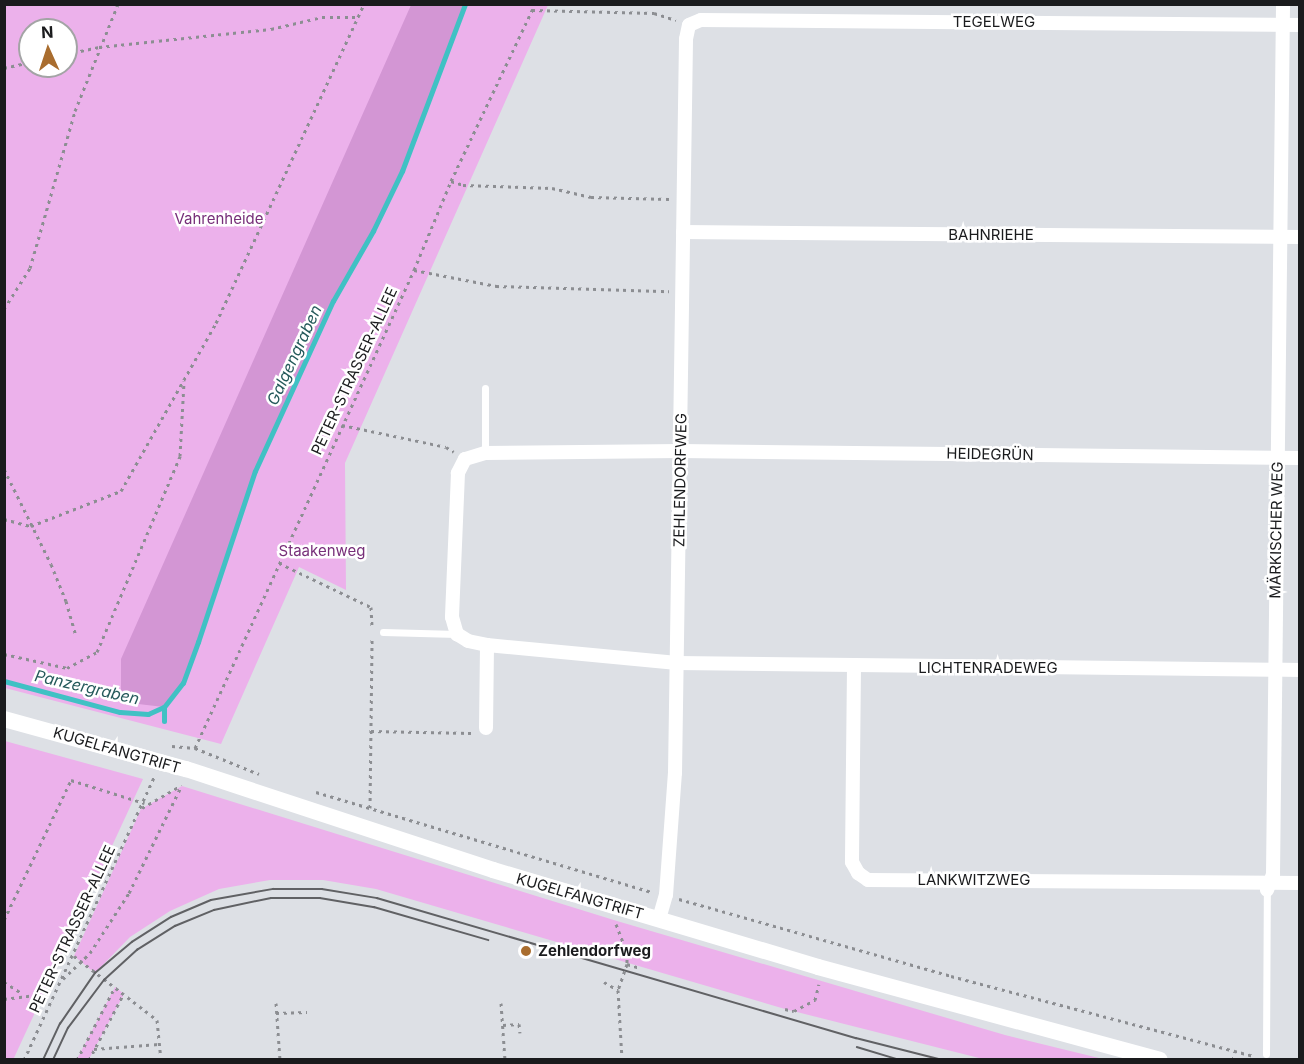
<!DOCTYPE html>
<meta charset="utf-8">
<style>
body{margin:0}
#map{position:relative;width:1304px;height:1064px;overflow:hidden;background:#dde0e5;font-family:Inter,sans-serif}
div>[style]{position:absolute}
.green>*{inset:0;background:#ecb1eb}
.forest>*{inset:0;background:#d396d4}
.stream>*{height:5px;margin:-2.5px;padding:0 2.5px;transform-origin:2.5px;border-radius:2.5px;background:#40c1c4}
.path>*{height:3px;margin-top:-1.5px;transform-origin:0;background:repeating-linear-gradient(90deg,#8c8e92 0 3px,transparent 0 7.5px)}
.service>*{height:7px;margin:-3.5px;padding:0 3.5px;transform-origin:3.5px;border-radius:3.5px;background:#fff}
.minor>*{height:14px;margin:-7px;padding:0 7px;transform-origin:7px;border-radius:7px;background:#fff}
.tertiary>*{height:16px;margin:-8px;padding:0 8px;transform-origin:8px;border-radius:8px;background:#fff}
.tram>*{height:1.5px;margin:-0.75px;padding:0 0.75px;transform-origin:0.75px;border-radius:0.75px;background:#606164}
.dots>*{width:16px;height:16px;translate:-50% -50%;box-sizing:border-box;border:3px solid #fff;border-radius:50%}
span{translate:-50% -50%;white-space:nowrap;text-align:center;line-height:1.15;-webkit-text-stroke:5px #fff;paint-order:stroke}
.street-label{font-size:15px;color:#1a1b1d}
.park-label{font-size:15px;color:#772f79}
.poi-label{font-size:15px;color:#1a1b1d;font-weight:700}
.left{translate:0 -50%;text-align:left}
.water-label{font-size:16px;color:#255a5b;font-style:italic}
.frame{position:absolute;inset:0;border:6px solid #1a1b1d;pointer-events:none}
.north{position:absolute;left:18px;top:18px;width:60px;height:60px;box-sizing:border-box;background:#fff;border:2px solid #a3a4a5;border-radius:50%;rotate:357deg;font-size:16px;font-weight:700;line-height:24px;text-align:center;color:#1a1b1d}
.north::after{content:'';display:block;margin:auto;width:21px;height:27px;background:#a96d2f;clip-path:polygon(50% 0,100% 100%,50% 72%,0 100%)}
</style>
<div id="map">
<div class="green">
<i style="clip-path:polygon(evenodd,4px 5px,548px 5px,345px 463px,346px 590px,299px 567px,221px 744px,5px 688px,4px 5px,30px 30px,66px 30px,66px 66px,30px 66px,30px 30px)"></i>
<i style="clip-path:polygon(5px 741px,143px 779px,13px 1060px,4px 1059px)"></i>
<i style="clip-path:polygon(182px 786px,617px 921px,1005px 1035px,1103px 1059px,983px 1059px,785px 1009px,376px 889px,323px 880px,270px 880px,219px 889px,170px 911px,130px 937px,95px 973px,74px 956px,141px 809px)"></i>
<i style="clip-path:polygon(115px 987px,124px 994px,89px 1059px,77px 1059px)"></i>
</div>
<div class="forest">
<i style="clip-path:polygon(411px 5px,465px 5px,402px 171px,373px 231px,333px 301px,255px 471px,183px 683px,164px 707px,121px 702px,121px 659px)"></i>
</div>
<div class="stream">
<i style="left:4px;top:681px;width:120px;rotate:15deg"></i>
<i style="left:120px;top:712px;width:28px;rotate:4deg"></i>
<i style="left:148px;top:714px;width:17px;rotate:-24deg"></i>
<i style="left:164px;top:721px;width:14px;rotate:-90deg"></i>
<i style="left:164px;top:707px;width:31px;rotate:-52deg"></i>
<i style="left:183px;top:683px;width:44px;rotate:-69.9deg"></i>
<i style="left:198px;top:642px;width:180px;rotate:-71.6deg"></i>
<i style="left:255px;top:471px;width:187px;rotate:-65.4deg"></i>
<i style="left:333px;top:301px;width:81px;rotate:-60.3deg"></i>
<i style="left:373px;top:231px;width:67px;rotate:-64.2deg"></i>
<i style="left:402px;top:171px;width:178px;rotate:-69.3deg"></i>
</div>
<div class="path">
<i style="left:532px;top:10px;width:122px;rotate:1.4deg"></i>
<i style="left:654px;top:13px;width:23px;rotate:18deg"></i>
<i style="left:66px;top:54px;width:34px;rotate:-12deg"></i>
<i style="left:99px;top:47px;width:173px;rotate:-6deg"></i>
<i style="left:271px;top:29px;width:52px;rotate:-13.2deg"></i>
<i style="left:322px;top:17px;width:36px"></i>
<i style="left:4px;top:68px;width:27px;rotate:-13deg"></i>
<i style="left:451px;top:181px;width:13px;rotate:18deg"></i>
<i style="left:463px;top:185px;width:89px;rotate:1.9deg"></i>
<i style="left:552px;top:188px;width:40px;rotate:13deg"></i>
<i style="left:591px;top:197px;width:78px;rotate:1.5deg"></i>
<i style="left:414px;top:270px;width:84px;rotate:11deg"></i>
<i style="left:496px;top:286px;width:173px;rotate:1.7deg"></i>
<i style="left:4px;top:309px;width:49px;rotate:-57.6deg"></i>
<i style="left:30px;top:268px;width:163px;rotate:-74deg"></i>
<i style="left:75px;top:111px;width:115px;rotate:-68.1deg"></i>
<i style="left:342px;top:425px;width:106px;rotate:11.9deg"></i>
<i style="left:446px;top:447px;width:9px;rotate:32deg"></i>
<i style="left:4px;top:469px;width:106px;rotate:63.7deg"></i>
<i style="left:51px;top:564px;width:40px;rotate:68deg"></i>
<i style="left:66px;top:601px;width:37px;rotate:74deg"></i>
<i style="left:4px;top:519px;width:28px;rotate:15deg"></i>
<i style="left:31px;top:526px;width:97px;rotate:-21.3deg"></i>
<i style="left:121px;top:491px;width:193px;rotate:-60.5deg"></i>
<i style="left:216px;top:323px;width:352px;rotate:-65.1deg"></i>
<i style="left:279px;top:563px;width:102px;rotate:25.6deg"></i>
<i style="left:371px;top:607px;width:19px;rotate:87deg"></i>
<i style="left:4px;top:654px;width:65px;rotate:12.5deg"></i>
<i style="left:67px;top:668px;width:34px;rotate:-28deg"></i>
<i style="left:97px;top:652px;width:213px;rotate:-67deg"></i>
<i style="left:180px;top:456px;width:75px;rotate:-86.9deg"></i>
<i style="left:371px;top:731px;width:100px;rotate:1.1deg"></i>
<i style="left:172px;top:746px;width:23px;rotate:5deg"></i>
<i style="left:195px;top:748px;width:69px;rotate:22.1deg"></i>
<i style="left:195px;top:748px;width:526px;rotate:-65.38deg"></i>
<i style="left:414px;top:270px;width:96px;rotate:-67.4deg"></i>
<i style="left:451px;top:181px;width:196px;rotate:-64.6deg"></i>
<i style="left:316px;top:792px;width:351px;rotate:16.6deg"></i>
<i style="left:142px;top:808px;width:44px;rotate:-30.1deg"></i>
<i style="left:370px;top:808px;width:171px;rotate:-89.3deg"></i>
<i style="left:679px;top:899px;width:283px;rotate:15.8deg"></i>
<i style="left:951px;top:976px;width:313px;rotate:14.8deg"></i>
<i style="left:4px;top:920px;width:155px;rotate:-64.4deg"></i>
<i style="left:71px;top:780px;width:77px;rotate:17.5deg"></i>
<i style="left:616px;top:924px;width:30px;rotate:69deg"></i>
<i style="left:627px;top:952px;width:12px;rotate:90deg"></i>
<i style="left:627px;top:964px;width:28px;rotate:109deg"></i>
<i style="left:618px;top:990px;width:70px;rotate:86.7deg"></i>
<i style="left:74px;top:956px;width:105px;rotate:37.6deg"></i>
<i style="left:157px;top:1020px;width:40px;rotate:84.3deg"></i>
<i style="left:627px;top:964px;width:14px;rotate:17deg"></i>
<i style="left:63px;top:979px;width:37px;rotate:-44deg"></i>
<i style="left:90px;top:953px;width:72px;rotate:-57deg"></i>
<i style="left:129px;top:893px;width:120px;rotate:-63.9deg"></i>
<i style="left:4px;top:982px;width:22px;rotate:32deg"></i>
<i style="left:604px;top:982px;width:16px;rotate:30deg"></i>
<i style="left:4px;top:999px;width:34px;rotate:-7deg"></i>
<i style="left:38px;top:995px;width:15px;rotate:23deg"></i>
<i style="left:276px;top:1003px;width:57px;rotate:86deg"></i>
<i style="left:501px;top:1003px;width:57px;rotate:86deg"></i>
<i style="left:785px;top:1009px;width:9px;rotate:13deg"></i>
<i style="left:794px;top:1011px;width:24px;rotate:-28deg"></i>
<i style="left:815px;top:1000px;width:16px;rotate:-76deg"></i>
<i style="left:276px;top:1013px;width:31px;rotate:-2deg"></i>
<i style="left:503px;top:1025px;width:16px;rotate:-4deg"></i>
<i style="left:519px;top:1024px;width:9px;rotate:84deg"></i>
<i style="left:94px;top:1049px;width:65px;rotate:-4.4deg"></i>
<i style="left:757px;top:1059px;width:1px;rotate:90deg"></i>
<i style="left:24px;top:1060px;width:311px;rotate:-65.3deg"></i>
<i style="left:77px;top:1060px;width:82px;rotate:-62.5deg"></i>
<i style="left:89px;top:1060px;width:73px;rotate:-62.4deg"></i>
<i style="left:1233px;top:1060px;width:9px;rotate:-77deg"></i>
</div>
<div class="service">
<i style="left:485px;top:388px;width:65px;rotate:90deg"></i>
<i style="left:383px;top:632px;width:74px;rotate:1.5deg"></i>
<i style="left:1266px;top:1054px;width:164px;rotate:-89.7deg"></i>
</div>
<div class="minor">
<i style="left:683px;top:232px;width:617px;rotate:0.46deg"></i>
<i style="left:1300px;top:458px;width:620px;rotate:-179.35deg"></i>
<i style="left:680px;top:451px;width:195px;rotate:179.4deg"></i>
<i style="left:485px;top:453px;width:21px;rotate:163deg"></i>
<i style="left:465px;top:459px;width:16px;rotate:117deg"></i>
<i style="left:458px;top:473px;width:144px;rotate:92.4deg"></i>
<i style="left:452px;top:617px;width:18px;rotate:74deg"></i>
<i style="left:457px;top:634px;width:13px;rotate:32deg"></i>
<i style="left:468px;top:641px;width:19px;rotate:12deg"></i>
<i style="left:487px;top:645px;width:191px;rotate:5.4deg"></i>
<i style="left:677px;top:663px;width:623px;rotate:0.64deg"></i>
<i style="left:854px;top:667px;width:195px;rotate:90.6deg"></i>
<i style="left:852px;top:862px;width:13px;rotate:61deg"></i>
<i style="left:858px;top:873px;width:12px;rotate:35deg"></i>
<i style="left:868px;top:880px;width:432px;rotate:0.4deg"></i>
<i style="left:486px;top:728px;width:83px;rotate:-89.3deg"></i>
<i style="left:1267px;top:890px;width:17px;rotate:-69deg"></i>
<i style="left:1273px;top:874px;width:870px;rotate:-89.34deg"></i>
<i style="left:659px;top:919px;width:25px;rotate:-74deg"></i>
<i style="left:666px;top:895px;width:122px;rotate:-85.8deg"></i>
<i style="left:675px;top:773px;width:734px;rotate:-89.14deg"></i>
<i style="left:686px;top:39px;width:14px;rotate:-78deg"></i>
<i style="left:689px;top:25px;width:13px;rotate:-23deg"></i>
<i style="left:701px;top:20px;width:599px;rotate:0.48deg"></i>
</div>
<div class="tertiary">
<i style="left:4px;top:719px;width:189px;rotate:15.4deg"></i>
<i style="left:186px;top:769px;width:323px;rotate:18.2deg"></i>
<i style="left:493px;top:870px;width:339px;rotate:16.6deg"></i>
<i style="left:818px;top:967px;width:354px;rotate:15.2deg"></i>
</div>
<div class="tram">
<i style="left:857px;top:1047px;width:45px;rotate:16.8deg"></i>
<i style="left:43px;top:1060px;width:40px;rotate:-65deg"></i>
<i style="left:60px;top:1024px;width:62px;rotate:-55.5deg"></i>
<i style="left:95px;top:973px;width:48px;rotate:-40deg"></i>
<i style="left:132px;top:942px;width:46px;rotate:-32.7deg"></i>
<i style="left:171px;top:917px;width:43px;rotate:-23deg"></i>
<i style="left:211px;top:900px;width:63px;rotate:-10.1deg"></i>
<i style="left:273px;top:889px;width:49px"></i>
<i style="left:322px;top:889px;width:56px;rotate:9.3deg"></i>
<i style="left:377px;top:898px;width:499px;rotate:16.3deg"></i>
<i style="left:856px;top:1038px;width:90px;rotate:14.2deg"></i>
<i style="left:53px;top:1060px;width:35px;rotate:-65deg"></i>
<i style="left:68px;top:1028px;width:60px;rotate:-53.1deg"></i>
<i style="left:104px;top:980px;width:45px;rotate:-42.3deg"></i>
<i style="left:137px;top:950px;width:45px;rotate:-32.3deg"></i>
<i style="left:175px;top:926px;width:42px;rotate:-22.3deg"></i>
<i style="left:214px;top:910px;width:58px;rotate:-11.9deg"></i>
<i style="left:271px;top:898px;width:49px"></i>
<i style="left:320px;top:898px;width:55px;rotate:9.5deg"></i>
<i style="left:374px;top:907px;width:119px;rotate:16.1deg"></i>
</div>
<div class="dots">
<i style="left:526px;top:951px;background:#a96d2f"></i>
</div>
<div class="street-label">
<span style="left:994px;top:22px">TEGELWEG</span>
<span style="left:991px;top:235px">BAHNRIEHE</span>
<span style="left:354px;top:371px;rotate:-65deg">PETER-STRASSER-ALLEE</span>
<span style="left:990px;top:454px;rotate:1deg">HEIDEGRÜN</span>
<span style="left:680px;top:480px;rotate:-89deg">ZEHLENDORFWEG</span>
<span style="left:1276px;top:530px;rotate:-89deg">MÄRKISCHER WEG</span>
<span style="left:988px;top:668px">LICHTENRADEWEG</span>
<span style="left:117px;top:750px;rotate:16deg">KUGELFANGTRIFT</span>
<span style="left:974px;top:880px">LANKWITZWEG</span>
<span style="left:580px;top:896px;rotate:16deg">KUGELFANGTRIFT</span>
<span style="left:72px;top:929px;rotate:-65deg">PETER-STRASSER-ALLEE</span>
</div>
<div class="park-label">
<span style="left:219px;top:219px">Vahrenheide</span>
<span style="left:322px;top:551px">Staakenweg</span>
</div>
<div class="poi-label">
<span class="left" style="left:538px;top:951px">Zehlendorfweg</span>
</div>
<div class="water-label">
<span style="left:294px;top:355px;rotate:-65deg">Galgengraben</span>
<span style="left:87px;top:687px;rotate:13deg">Panzergraben</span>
</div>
<div class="frame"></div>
<div class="north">N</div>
</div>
